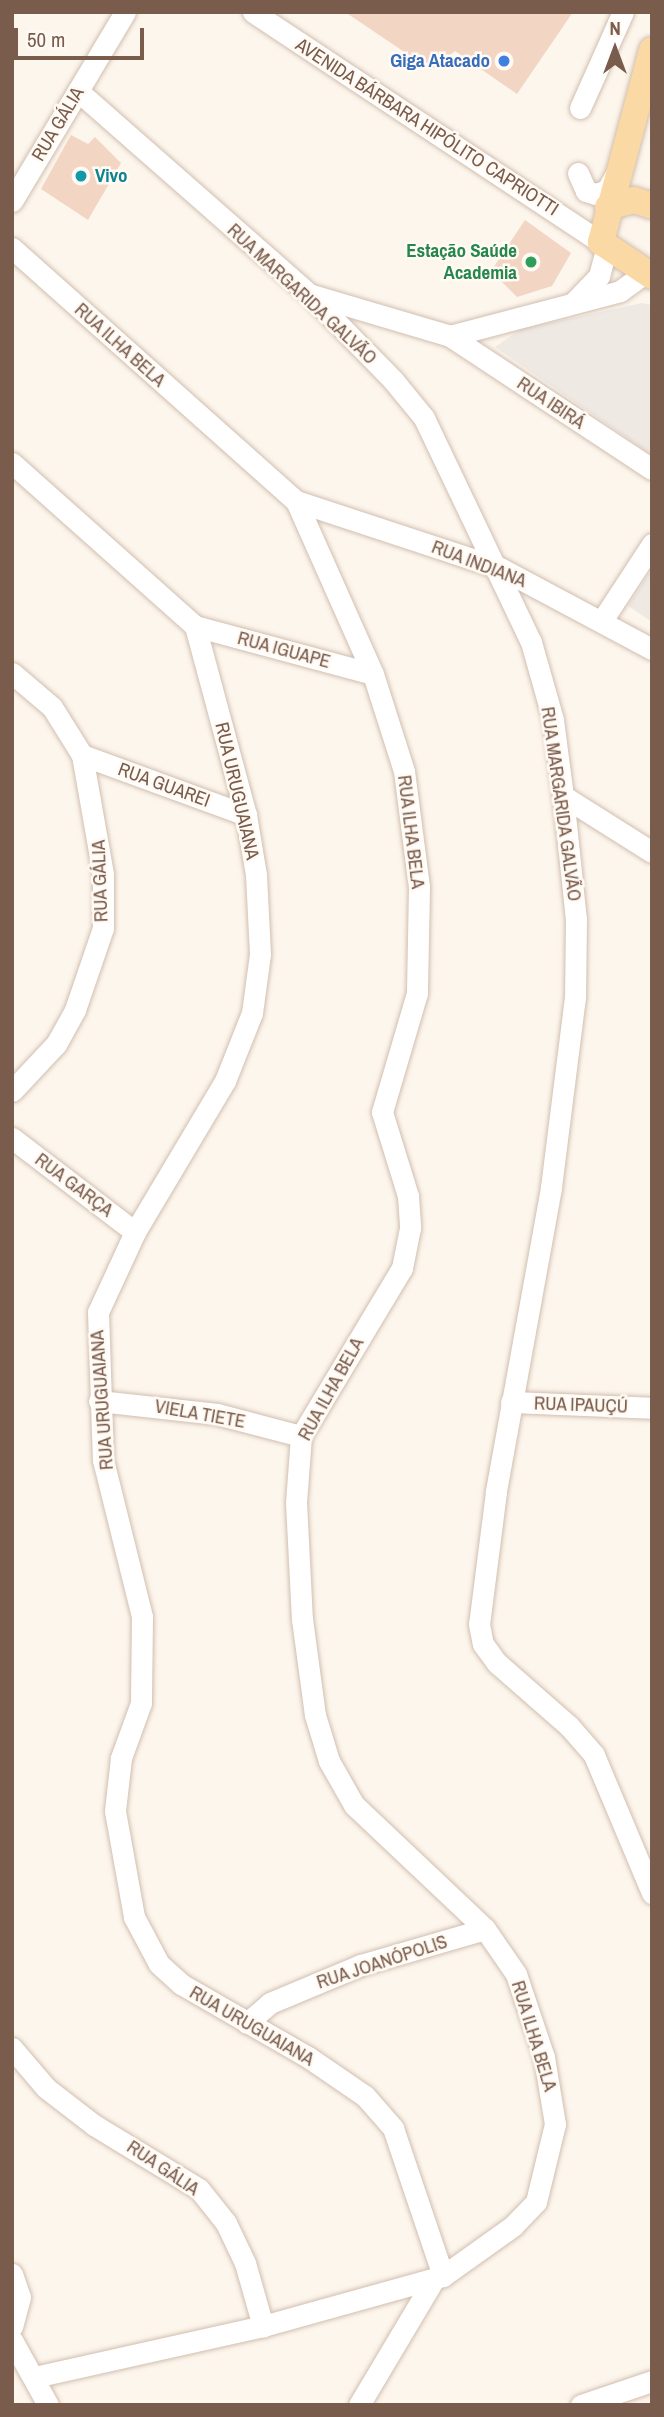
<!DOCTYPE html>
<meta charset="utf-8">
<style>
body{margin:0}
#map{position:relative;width:664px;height:2417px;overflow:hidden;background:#fdf6ec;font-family:"Archivo Narrow",sans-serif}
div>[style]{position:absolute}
.industrial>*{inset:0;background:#efe9e4}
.building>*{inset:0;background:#f3d5c3}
.roads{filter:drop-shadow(0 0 2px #d1beb0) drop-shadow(0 0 2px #d1beb0)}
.minor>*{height:21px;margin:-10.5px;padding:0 10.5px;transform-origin:10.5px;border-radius:10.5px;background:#fff}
.major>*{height:26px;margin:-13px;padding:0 13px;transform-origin:13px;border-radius:13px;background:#fbd9a5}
.dots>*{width:19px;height:19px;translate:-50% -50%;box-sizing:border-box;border:4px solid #fffaf3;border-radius:50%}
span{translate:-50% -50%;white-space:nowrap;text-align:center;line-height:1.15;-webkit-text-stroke:5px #fffaf3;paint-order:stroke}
.shop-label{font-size:19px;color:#366cbe;font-weight:700}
.right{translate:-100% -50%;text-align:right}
.street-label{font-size:19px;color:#7a5c4d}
.culture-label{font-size:19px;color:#0d838f;font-weight:700}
.left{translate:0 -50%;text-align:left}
.leisure-label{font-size:19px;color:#27864d;font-weight:700}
.frame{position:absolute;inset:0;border:14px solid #7a5c4d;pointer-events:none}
.north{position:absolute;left:580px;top:14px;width:70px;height:70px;-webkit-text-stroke:5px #fffaf3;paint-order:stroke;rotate:0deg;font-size:19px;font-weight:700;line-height:28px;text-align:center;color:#7a5c4d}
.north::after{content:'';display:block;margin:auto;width:24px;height:32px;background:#7a5c4d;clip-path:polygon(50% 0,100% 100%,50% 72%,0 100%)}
.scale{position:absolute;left:14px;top:28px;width:130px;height:32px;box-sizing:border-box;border:4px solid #7a5c4d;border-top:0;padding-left:9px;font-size:21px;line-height:24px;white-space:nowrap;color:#7a5c4d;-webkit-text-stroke:5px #fffaf3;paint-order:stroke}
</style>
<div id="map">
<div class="industrial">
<i style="clip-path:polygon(642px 303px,652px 305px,652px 455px,495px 347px,521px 329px)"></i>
<i style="clip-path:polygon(652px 569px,652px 622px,628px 606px)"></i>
</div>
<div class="building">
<i style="clip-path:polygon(345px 12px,573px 12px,517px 94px,455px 51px,431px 70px)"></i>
<i style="clip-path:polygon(71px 135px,88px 144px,95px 137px,121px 163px,88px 220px,41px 189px)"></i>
<i style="clip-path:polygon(525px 220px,571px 253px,552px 286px,517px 297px,491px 271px)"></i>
</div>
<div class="roads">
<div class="minor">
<i style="left:253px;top:12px;width:417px;rotate:33.5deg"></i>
<i style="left:78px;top:91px;width:309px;rotate:41.3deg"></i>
<i style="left:310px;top:295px;width:119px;rotate:45.7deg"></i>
<i style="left:393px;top:380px;width:49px;rotate:50.8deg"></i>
<i style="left:424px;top:418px;width:248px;rotate:64.5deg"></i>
<i style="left:531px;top:642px;width:81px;rotate:74.2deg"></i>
<i style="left:553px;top:720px;width:77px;rotate:82.5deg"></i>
<i style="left:563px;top:796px;width:124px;rotate:84deg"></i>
<i style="left:576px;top:919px;width:78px;rotate:90.7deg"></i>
<i style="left:575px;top:997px;width:193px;rotate:97.2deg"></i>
<i style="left:551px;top:1188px;width:309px;rotate:100.3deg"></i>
<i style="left:496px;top:1492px;width:133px;rotate:97.3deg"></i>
<i style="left:479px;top:1624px;width:20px;rotate:79deg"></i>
<i style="left:483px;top:1644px;width:24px;rotate:54deg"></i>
<i style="left:497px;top:1663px;width:96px;rotate:41.2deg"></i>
<i style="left:569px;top:1726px;width:38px;rotate:49deg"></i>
<i style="left:594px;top:1755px;width:150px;rotate:67.2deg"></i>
<i style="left:580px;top:108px;width:105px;rotate:-65.9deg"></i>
<i style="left:578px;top:173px;width:20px;rotate:66deg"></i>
<i style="left:586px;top:191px;width:10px;rotate:17deg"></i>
<i style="left:596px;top:194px;width:12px;rotate:-20deg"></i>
<i style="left:607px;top:190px;width:18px;rotate:-61deg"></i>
<i style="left:12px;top:201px;width:220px;rotate:-59.1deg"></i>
<i style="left:12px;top:248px;width:380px;rotate:41.7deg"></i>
<i style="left:296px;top:501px;width:189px;rotate:66deg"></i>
<i style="left:373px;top:674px;width:102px;rotate:72.3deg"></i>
<i style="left:404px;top:771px;width:117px;rotate:82.6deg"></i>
<i style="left:419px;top:887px;width:106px;rotate:91.1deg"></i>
<i style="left:417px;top:993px;width:124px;rotate:106.4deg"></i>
<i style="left:382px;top:1112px;width:88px;rotate:72.8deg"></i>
<i style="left:408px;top:1196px;width:32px;rotate:86deg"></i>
<i style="left:410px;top:1228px;width:41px;rotate:101.3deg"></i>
<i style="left:402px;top:1268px;width:196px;rotate:121deg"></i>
<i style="left:301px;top:1436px;width:66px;rotate:94.3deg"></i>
<i style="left:296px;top:1502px;width:117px;rotate:87.1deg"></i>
<i style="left:302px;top:1619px;width:97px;rotate:82.3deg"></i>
<i style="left:315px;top:1715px;width:48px;rotate:73.1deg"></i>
<i style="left:329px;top:1761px;width:51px;rotate:60.4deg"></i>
<i style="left:354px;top:1805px;width:180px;rotate:43.4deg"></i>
<i style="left:485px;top:1929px;width:55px;rotate:55.4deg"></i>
<i style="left:516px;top:1974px;width:88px;rotate:71.4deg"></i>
<i style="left:544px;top:2057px;width:68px;rotate:80.7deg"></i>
<i style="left:555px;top:2124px;width:80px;rotate:103.7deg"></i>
<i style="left:536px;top:2202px;width:33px;rotate:134deg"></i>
<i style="left:513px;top:2226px;width:86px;rotate:144.5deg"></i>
<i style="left:443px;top:2276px;width:187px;rotate:164.5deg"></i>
<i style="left:263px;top:2326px;width:235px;rotate:167.4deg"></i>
<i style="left:312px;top:295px;width:144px;rotate:16.5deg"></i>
<i style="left:450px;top:336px;width:176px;rotate:-14.8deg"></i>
<i style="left:620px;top:291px;width:32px;rotate:-36deg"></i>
<i style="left:575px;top:301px;width:35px;rotate:-46deg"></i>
<i style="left:599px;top:276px;width:30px;rotate:-75deg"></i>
<i style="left:450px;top:336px;width:242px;rotate:33.4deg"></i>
<i style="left:12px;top:463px;width:245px;rotate:41.7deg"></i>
<i style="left:195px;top:626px;width:196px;rotate:74.9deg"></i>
<i style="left:246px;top:815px;width:61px;rotate:80.5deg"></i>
<i style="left:256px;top:875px;width:79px;rotate:87.1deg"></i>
<i style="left:260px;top:954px;width:60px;rotate:97.7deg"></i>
<i style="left:252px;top:1013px;width:73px;rotate:111.7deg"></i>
<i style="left:225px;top:1081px;width:176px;rotate:120.8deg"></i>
<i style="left:135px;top:1232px;width:88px;rotate:114.8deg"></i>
<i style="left:98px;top:1312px;width:148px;rotate:88.1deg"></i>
<i style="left:103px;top:1460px;width:162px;rotate:76deg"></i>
<i style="left:142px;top:1617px;width:86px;rotate:90.7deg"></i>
<i style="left:141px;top:1703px;width:59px;rotate:110deg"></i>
<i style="left:121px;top:1758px;width:53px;rotate:96.5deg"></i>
<i style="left:115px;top:1811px;width:108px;rotate:79.8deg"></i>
<i style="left:134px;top:1917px;width:53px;rotate:62deg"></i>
<i style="left:159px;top:1964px;width:30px;rotate:42deg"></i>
<i style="left:181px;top:1984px;width:146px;rotate:29.9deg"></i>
<i style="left:308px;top:2057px;width:69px;rotate:34.4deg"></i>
<i style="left:365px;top:2096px;width:43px;rotate:48.8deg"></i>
<i style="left:393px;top:2128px;width:156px;rotate:71.3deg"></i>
<i style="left:296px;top:501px;width:215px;rotate:18.2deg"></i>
<i style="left:500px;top:568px;width:172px;rotate:28.1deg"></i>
<i style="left:603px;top:619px;width:90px;rotate:-56.8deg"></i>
<i style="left:195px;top:626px;width:184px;rotate:15.1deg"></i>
<i style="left:12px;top:673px;width:52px;rotate:40.4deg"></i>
<i style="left:52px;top:707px;width:57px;rotate:58deg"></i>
<i style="left:82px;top:755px;width:121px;rotate:80deg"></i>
<i style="left:103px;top:874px;width:54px;rotate:90deg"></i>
<i style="left:103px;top:928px;width:87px;rotate:108.9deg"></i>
<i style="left:75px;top:1010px;width:39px;rotate:119deg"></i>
<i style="left:56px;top:1044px;width:64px;rotate:133.1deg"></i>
<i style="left:82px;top:755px;width:175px;rotate:20.1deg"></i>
<i style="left:563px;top:796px;width:105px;rotate:32.2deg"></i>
<i style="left:12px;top:1138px;width:155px;rotate:37.4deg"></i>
<i style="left:99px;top:1401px;width:119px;rotate:6.3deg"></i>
<i style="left:217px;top:1414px;width:87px;rotate:14.7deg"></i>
<i style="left:511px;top:1402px;width:141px;rotate:2.4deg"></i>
<i style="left:247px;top:2023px;width:30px;rotate:-41deg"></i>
<i style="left:270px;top:2003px;width:99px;rotate:-22.7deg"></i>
<i style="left:361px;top:1965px;width:129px;rotate:-16.2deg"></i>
<i style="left:12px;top:2048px;width:52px;rotate:49.6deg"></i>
<i style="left:46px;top:2088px;width:61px;rotate:37.6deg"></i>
<i style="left:94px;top:2125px;width:123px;rotate:31.4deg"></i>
<i style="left:199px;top:2189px;width:43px;rotate:51.5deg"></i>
<i style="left:226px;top:2223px;width:44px;rotate:64.6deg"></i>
<i style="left:245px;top:2263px;width:66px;rotate:74.1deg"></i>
<i style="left:12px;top:2274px;width:24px;rotate:71deg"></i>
<i style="left:20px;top:2297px;width:30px;rotate:105deg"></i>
<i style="left:12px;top:2340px;width:74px;rotate:61deg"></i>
<i style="left:359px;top:2405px;width:147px;rotate:-59.2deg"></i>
<i style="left:581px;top:2405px;width:75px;rotate:-18.7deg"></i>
</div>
<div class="major">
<i style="left:652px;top:50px;width:199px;rotate:104.9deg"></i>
<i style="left:601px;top:242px;width:61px;rotate:33.7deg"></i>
<i style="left:608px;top:207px;width:27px;rotate:-15deg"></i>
<i style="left:634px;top:200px;width:19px;rotate:18deg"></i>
</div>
</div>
<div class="dots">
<i style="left:504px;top:61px;background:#3f7fe0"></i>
<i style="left:81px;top:176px;background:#0f9aa8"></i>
<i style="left:531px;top:262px;background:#2e9e5b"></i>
</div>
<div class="shop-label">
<span class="right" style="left:490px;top:61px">Giga Atacado</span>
</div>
<div class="street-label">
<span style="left:58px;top:124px;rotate:-59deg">RUA GÁLIA</span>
<span style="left:427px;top:127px;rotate:33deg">AVENIDA BÁRBARA HIPÓLITO CAPRIOTTI</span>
<span style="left:302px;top:294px;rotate:43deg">RUA MARGARIDA GALVÃO</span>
<span style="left:120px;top:345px;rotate:42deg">RUA ILHA BELA</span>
<span style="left:551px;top:403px;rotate:34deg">RUA IBIRÁ</span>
<span style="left:479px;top:564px;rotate:21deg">RUA INDIANA</span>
<span style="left:284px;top:650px;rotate:15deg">RUA IGUAPE</span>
<span style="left:164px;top:785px;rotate:20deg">RUA GUAREI</span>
<span style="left:237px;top:791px;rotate:77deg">RUA URUGUAIANA</span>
<span style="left:561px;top:804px;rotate:82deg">RUA MARGARIDA GALVÃO</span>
<span style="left:411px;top:832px;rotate:83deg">RUA ILHA BELA</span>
<span style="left:100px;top:881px;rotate:-92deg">RUA GÁLIA</span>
<span style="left:74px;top:1185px;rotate:37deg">RUA GARÇA</span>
<span style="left:331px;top:1389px;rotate:-61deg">RUA ILHA BELA</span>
<span style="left:102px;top:1400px;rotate:-94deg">RUA URUGUAIANA</span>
<span style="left:581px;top:1405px;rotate:2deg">RUA IPAUÇÚ</span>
<span style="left:200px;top:1414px;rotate:10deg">VIELA TIETE</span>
<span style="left:382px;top:1962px;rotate:-18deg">RUA JOANÓPOLIS</span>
<span style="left:252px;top:2026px;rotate:30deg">RUA URUGUAIANA</span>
<span style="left:534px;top:2036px;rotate:73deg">RUA ILHA BELA</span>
<span style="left:163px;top:2168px;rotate:34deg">RUA GÁLIA</span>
</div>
<div class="culture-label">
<span class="left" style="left:95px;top:176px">Vivo</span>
</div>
<div class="leisure-label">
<span class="right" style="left:517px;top:262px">Estação Saúde<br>Academia</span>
</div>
<div class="frame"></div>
<div class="north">N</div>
<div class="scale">50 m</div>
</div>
